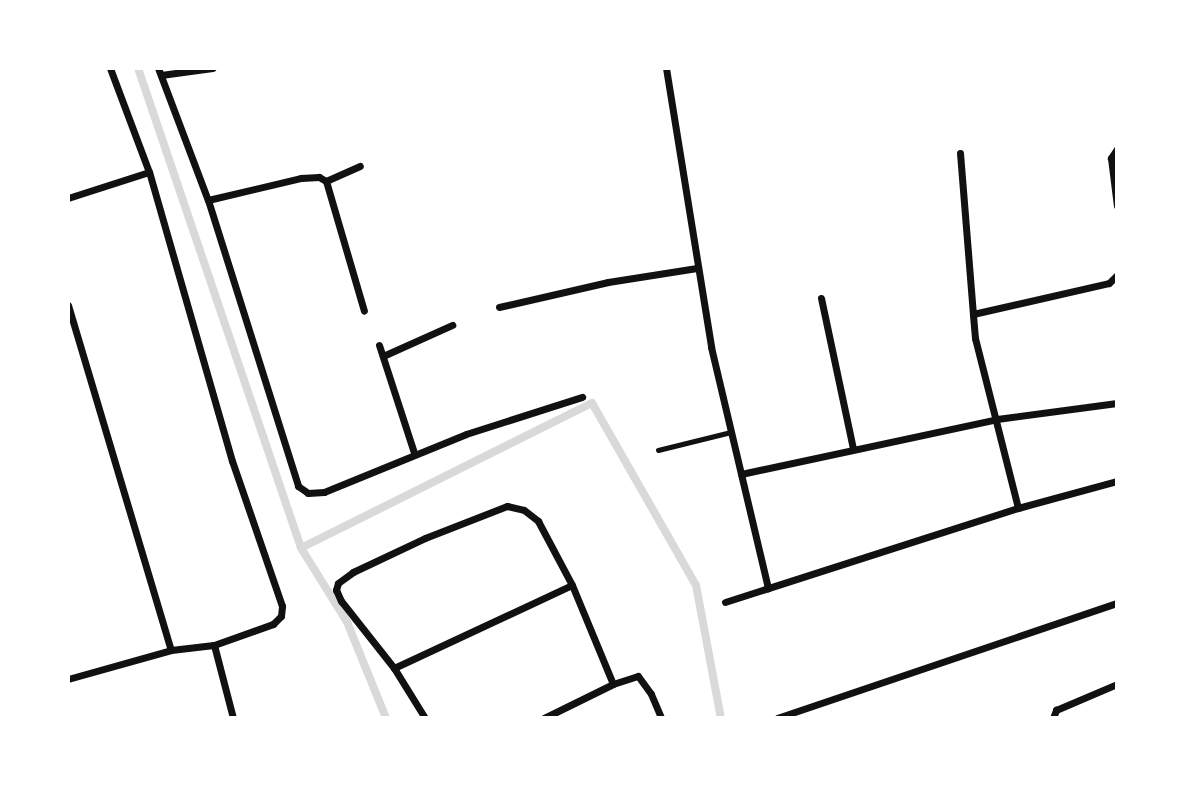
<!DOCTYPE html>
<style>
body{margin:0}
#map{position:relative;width:1185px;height:786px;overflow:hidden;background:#fff;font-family:Karla,sans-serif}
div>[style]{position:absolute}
.stream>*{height:8px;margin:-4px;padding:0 4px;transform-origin:4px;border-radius:4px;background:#d9d9d9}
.service>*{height:5px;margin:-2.5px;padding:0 2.5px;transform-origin:2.5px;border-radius:2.5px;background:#111}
.minor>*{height:7px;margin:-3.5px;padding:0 3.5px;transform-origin:3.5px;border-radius:3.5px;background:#111}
span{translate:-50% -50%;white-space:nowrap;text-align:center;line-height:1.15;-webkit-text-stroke:7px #fff;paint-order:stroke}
.frame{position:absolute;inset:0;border:70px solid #fff;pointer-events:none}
</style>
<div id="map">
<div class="stream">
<i style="left:138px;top:68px;width:507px;rotate:71.24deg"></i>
<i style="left:301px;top:548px;width:87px;rotate:58.1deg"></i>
<i style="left:347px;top:622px;width:104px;rotate:67.9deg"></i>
<i style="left:301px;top:548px;width:325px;rotate:-26.5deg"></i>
<i style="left:592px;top:403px;width:210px;rotate:60.3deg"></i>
<i style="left:696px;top:585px;width:135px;rotate:79.4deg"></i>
</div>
<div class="service">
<i style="left:658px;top:450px;width:75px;rotate:-13.9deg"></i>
</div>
<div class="minor">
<i style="left:158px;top:68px;width:141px;rotate:69.3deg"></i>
<i style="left:208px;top:200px;width:300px;rotate:72.5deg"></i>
<i style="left:298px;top:486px;width:12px;rotate:35deg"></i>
<i style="left:308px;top:493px;width:16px;rotate:-4deg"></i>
<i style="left:324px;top:492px;width:153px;rotate:-22.2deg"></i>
<i style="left:466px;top:434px;width:122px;rotate:-17.7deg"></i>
<i style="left:666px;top:68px;width:283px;rotate:80.8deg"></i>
<i style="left:711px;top:347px;width:248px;rotate:76.7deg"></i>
<i style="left:161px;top:75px;width:52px;rotate:-7.7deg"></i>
<i style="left:1117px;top:149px;width:11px;rotate:124deg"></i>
<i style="left:1111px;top:158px;width:48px;rotate:82.9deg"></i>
<i style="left:960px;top:153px;width:162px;rotate:85.4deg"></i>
<i style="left:326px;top:181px;width:37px;rotate:-24deg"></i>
<i style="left:68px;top:198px;width:85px;rotate:-17.8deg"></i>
<i style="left:208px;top:200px;width:96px;rotate:-13.3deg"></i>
<i style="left:301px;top:178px;width:18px;rotate:-3deg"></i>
<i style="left:319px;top:177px;width:8px;rotate:30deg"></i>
<i style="left:326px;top:181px;width:135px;rotate:73.7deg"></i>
<i style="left:821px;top:298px;width:153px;rotate:78deg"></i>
<i style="left:68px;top:305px;width:360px;rotate:73.4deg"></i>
<i style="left:171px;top:650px;width:43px;rotate:-6.6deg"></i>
<i style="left:214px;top:645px;width:63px;rotate:-19.6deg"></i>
<i style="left:273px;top:624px;width:11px;rotate:-45deg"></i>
<i style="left:281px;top:616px;width:10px;rotate:-84deg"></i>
<i style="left:282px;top:606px;width:153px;rotate:-109deg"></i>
<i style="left:232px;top:461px;width:301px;rotate:-106deg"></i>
<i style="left:149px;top:172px;width:111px;rotate:-110.6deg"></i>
<i style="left:499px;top:307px;width:112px;rotate:-12.9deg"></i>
<i style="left:608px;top:282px;width:90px;rotate:-8.9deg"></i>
<i style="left:379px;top:345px;width:114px;rotate:72deg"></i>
<i style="left:383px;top:356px;width:76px;rotate:-24.2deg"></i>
<i style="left:741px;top:474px;width:262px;rotate:-12.1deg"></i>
<i style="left:997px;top:419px;width:121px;rotate:-7.6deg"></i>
<i style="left:1018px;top:508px;width:175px;rotate:-104.2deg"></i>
<i style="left:975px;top:338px;width:24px;rotate:-95deg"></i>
<i style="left:973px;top:314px;width:139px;rotate:-12.8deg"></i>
<i style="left:1109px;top:283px;width:11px;rotate:-45deg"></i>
<i style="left:725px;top:602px;width:308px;rotate:-17.8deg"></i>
<i style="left:1018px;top:508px;width:103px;rotate:-15.3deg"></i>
<i style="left:214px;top:645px;width:75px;rotate:75.4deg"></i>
<i style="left:394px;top:668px;width:196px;rotate:-25deg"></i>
<i style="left:68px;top:679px;width:107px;rotate:-15.7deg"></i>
<i style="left:425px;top:718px;width:59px;rotate:-121.8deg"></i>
<i style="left:394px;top:668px;width:85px;rotate:-128.3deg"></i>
<i style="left:341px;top:601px;width:12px;rotate:-114deg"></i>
<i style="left:336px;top:590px;width:7px;rotate:-74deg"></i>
<i style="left:338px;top:583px;width:19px;rotate:-36deg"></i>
<i style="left:353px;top:572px;width:80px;rotate:-25.3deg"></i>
<i style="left:425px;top:538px;width:88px;rotate:-21.3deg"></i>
<i style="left:507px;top:506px;width:17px;rotate:13deg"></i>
<i style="left:524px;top:510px;width:18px;rotate:38deg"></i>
<i style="left:538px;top:521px;width:72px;rotate:62deg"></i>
<i style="left:572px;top:585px;width:107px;rotate:67.5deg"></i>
<i style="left:544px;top:718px;width:77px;rotate:-26.2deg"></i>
<i style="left:613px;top:684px;width:26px;rotate:-18deg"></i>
<i style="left:638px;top:676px;width:22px;rotate:54deg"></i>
<i style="left:651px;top:694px;width:26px;rotate:67deg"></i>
<i style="left:777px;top:718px;width:359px;rotate:-18.7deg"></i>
<i style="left:1053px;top:718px;width:9px;rotate:-69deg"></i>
<i style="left:1056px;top:710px;width:66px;rotate:-23.1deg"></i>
</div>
<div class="frame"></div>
</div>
